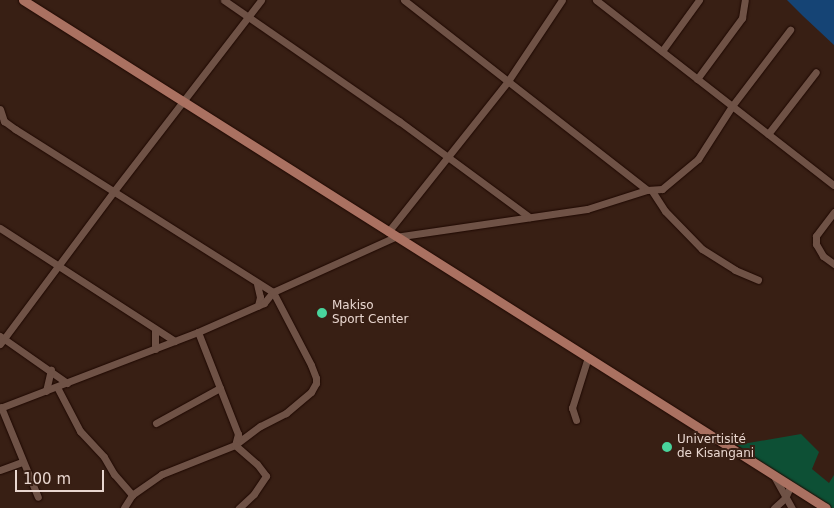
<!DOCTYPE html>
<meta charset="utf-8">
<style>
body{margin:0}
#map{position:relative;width:834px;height:508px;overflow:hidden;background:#381f14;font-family:"DejaVu Sans",sans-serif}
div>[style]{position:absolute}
.green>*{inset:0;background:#0d5035}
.water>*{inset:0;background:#154475}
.roads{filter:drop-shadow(0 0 1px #1e0801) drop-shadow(0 0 1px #1e0801)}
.minor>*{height:7px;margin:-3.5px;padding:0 3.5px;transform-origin:3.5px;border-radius:3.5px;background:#6f5246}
.major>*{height:9px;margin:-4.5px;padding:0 4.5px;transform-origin:4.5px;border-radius:4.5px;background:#aa7161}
.dots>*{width:14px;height:14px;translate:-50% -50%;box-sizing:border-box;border:2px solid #381f14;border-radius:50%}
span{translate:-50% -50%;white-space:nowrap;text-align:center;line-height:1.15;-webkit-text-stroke:4px #381f14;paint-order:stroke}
.poi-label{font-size:12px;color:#e8d6cf}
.left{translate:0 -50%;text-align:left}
.scale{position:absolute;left:15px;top:470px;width:89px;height:22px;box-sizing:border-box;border:2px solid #e8d6cf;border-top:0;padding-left:6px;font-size:15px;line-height:18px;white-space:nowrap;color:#e8d6cf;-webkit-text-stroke:4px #381f14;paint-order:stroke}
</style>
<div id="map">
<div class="green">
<i style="clip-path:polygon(801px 434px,819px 452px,812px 469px,829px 483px,834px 475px,834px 508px,828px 508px,737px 445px)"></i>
</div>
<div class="water">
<i style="clip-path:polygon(787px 0,834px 0,834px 45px,803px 16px)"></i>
</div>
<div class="roads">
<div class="minor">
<i style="left:224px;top:0;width:213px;rotate:34.7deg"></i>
<i style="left:399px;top:121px;width:162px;rotate:36.4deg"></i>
<i style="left:404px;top:0;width:308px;rotate:38deg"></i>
<i style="left:596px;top:0;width:301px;rotate:37.9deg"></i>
<i style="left:662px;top:51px;width:63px;rotate:-54deg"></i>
<i style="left:697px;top:79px;width:76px;rotate:-53.6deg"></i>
<i style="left:742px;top:18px;width:18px;rotate:-81deg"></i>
<i style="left:0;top:109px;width:13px;rotate:72deg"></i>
<i style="left:4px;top:121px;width:14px;rotate:36deg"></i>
<i style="left:15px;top:129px;width:305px;rotate:32.3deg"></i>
<i style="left:273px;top:292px;width:82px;rotate:62.5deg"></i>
<i style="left:311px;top:365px;width:14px;rotate:69deg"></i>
<i style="left:316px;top:378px;width:5px;rotate:90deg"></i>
<i style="left:316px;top:383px;width:10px;rotate:119deg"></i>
<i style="left:311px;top:392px;width:33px;rotate:140deg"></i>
<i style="left:286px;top:413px;width:29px;rotate:153deg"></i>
<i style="left:260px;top:426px;width:31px;rotate:143deg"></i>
<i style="left:235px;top:445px;width:79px;rotate:158.3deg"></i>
<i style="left:162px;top:474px;width:37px;rotate:145deg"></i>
<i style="left:132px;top:495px;width:15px;rotate:122deg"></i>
<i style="left:768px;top:134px;width:78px;rotate:-52.3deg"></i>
<i style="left:652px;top:191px;width:24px;rotate:57deg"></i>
<i style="left:665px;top:211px;width:53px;rotate:45.8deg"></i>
<i style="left:702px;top:249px;width:39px;rotate:32deg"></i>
<i style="left:735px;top:270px;width:25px;rotate:23deg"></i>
<i style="left:834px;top:212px;width:30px;rotate:127deg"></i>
<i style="left:816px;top:236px;width:8px;rotate:90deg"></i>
<i style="left:816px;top:244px;width:14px;rotate:60deg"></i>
<i style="left:823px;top:256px;width:14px;rotate:36deg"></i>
<i style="left:0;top:228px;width:208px;rotate:32.9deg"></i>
<i style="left:388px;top:232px;width:193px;rotate:-51.5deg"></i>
<i style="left:508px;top:81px;width:97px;rotate:-56.3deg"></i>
<i style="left:257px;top:284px;width:13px;rotate:77deg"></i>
<i style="left:260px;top:297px;width:9px;rotate:103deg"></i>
<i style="left:155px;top:329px;width:20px;rotate:90deg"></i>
<i style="left:198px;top:332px;width:110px;rotate:68.6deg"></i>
<i style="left:238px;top:434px;width:11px;rotate:105deg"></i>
<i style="left:0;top:336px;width:82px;rotate:35deg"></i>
<i style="left:0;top:344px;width:191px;rotate:-53.3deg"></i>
<i style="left:114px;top:191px;width:241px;rotate:-52.4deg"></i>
<i style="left:57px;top:387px;width:50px;rotate:62.4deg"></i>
<i style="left:80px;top:431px;width:35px;rotate:47deg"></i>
<i style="left:104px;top:457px;width:20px;rotate:60deg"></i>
<i style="left:114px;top:474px;width:28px;rotate:49deg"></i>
<i style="left:46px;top:391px;width:22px;rotate:-77deg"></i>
<i style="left:1px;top:407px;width:97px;rotate:67.7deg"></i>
<i style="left:0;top:408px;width:212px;rotate:-21deg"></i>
<i style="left:198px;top:332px;width:72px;rotate:-23.7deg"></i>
<i style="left:264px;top:303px;width:14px;rotate:-51deg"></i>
<i style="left:273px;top:292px;width:134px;rotate:-24.3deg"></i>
<i style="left:395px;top:237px;width:194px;rotate:-8.3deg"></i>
<i style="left:587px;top:209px;width:63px;rotate:-17.6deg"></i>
<i style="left:647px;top:190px;width:15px;rotate:-4deg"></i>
<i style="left:662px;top:189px;width:47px;rotate:-39.8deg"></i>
<i style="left:698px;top:159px;width:63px;rotate:-57.3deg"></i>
<i style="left:732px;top:106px;width:96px;rotate:-52.7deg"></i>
<i style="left:576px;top:420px;width:13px;rotate:-108deg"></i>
<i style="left:572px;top:408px;width:53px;rotate:-72.6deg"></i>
<i style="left:156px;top:423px;width:73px;rotate:-28.7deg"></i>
<i style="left:235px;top:445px;width:29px;rotate:41deg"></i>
<i style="left:257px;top:464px;width:15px;rotate:53deg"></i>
<i style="left:266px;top:476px;width:22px;rotate:124deg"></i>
<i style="left:254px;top:494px;width:21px;rotate:137deg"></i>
<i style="left:0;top:470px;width:23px;rotate:-20deg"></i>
<i style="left:774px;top:476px;width:37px;rotate:61deg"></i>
<i style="left:774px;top:508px;width:15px;rotate:-42deg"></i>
<i style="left:785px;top:498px;width:14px;rotate:-65deg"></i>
</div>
<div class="major">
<i style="left:23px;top:0;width:950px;rotate:32.32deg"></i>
</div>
</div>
<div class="dots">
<i style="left:322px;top:313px;background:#49d49c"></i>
<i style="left:667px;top:447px;background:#49d49c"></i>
</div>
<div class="poi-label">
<span class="left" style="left:332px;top:313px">Makiso<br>Sport Center</span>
<span class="left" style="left:677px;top:447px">Univertisité<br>de Kisangani</span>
</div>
<div class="scale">100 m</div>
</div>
